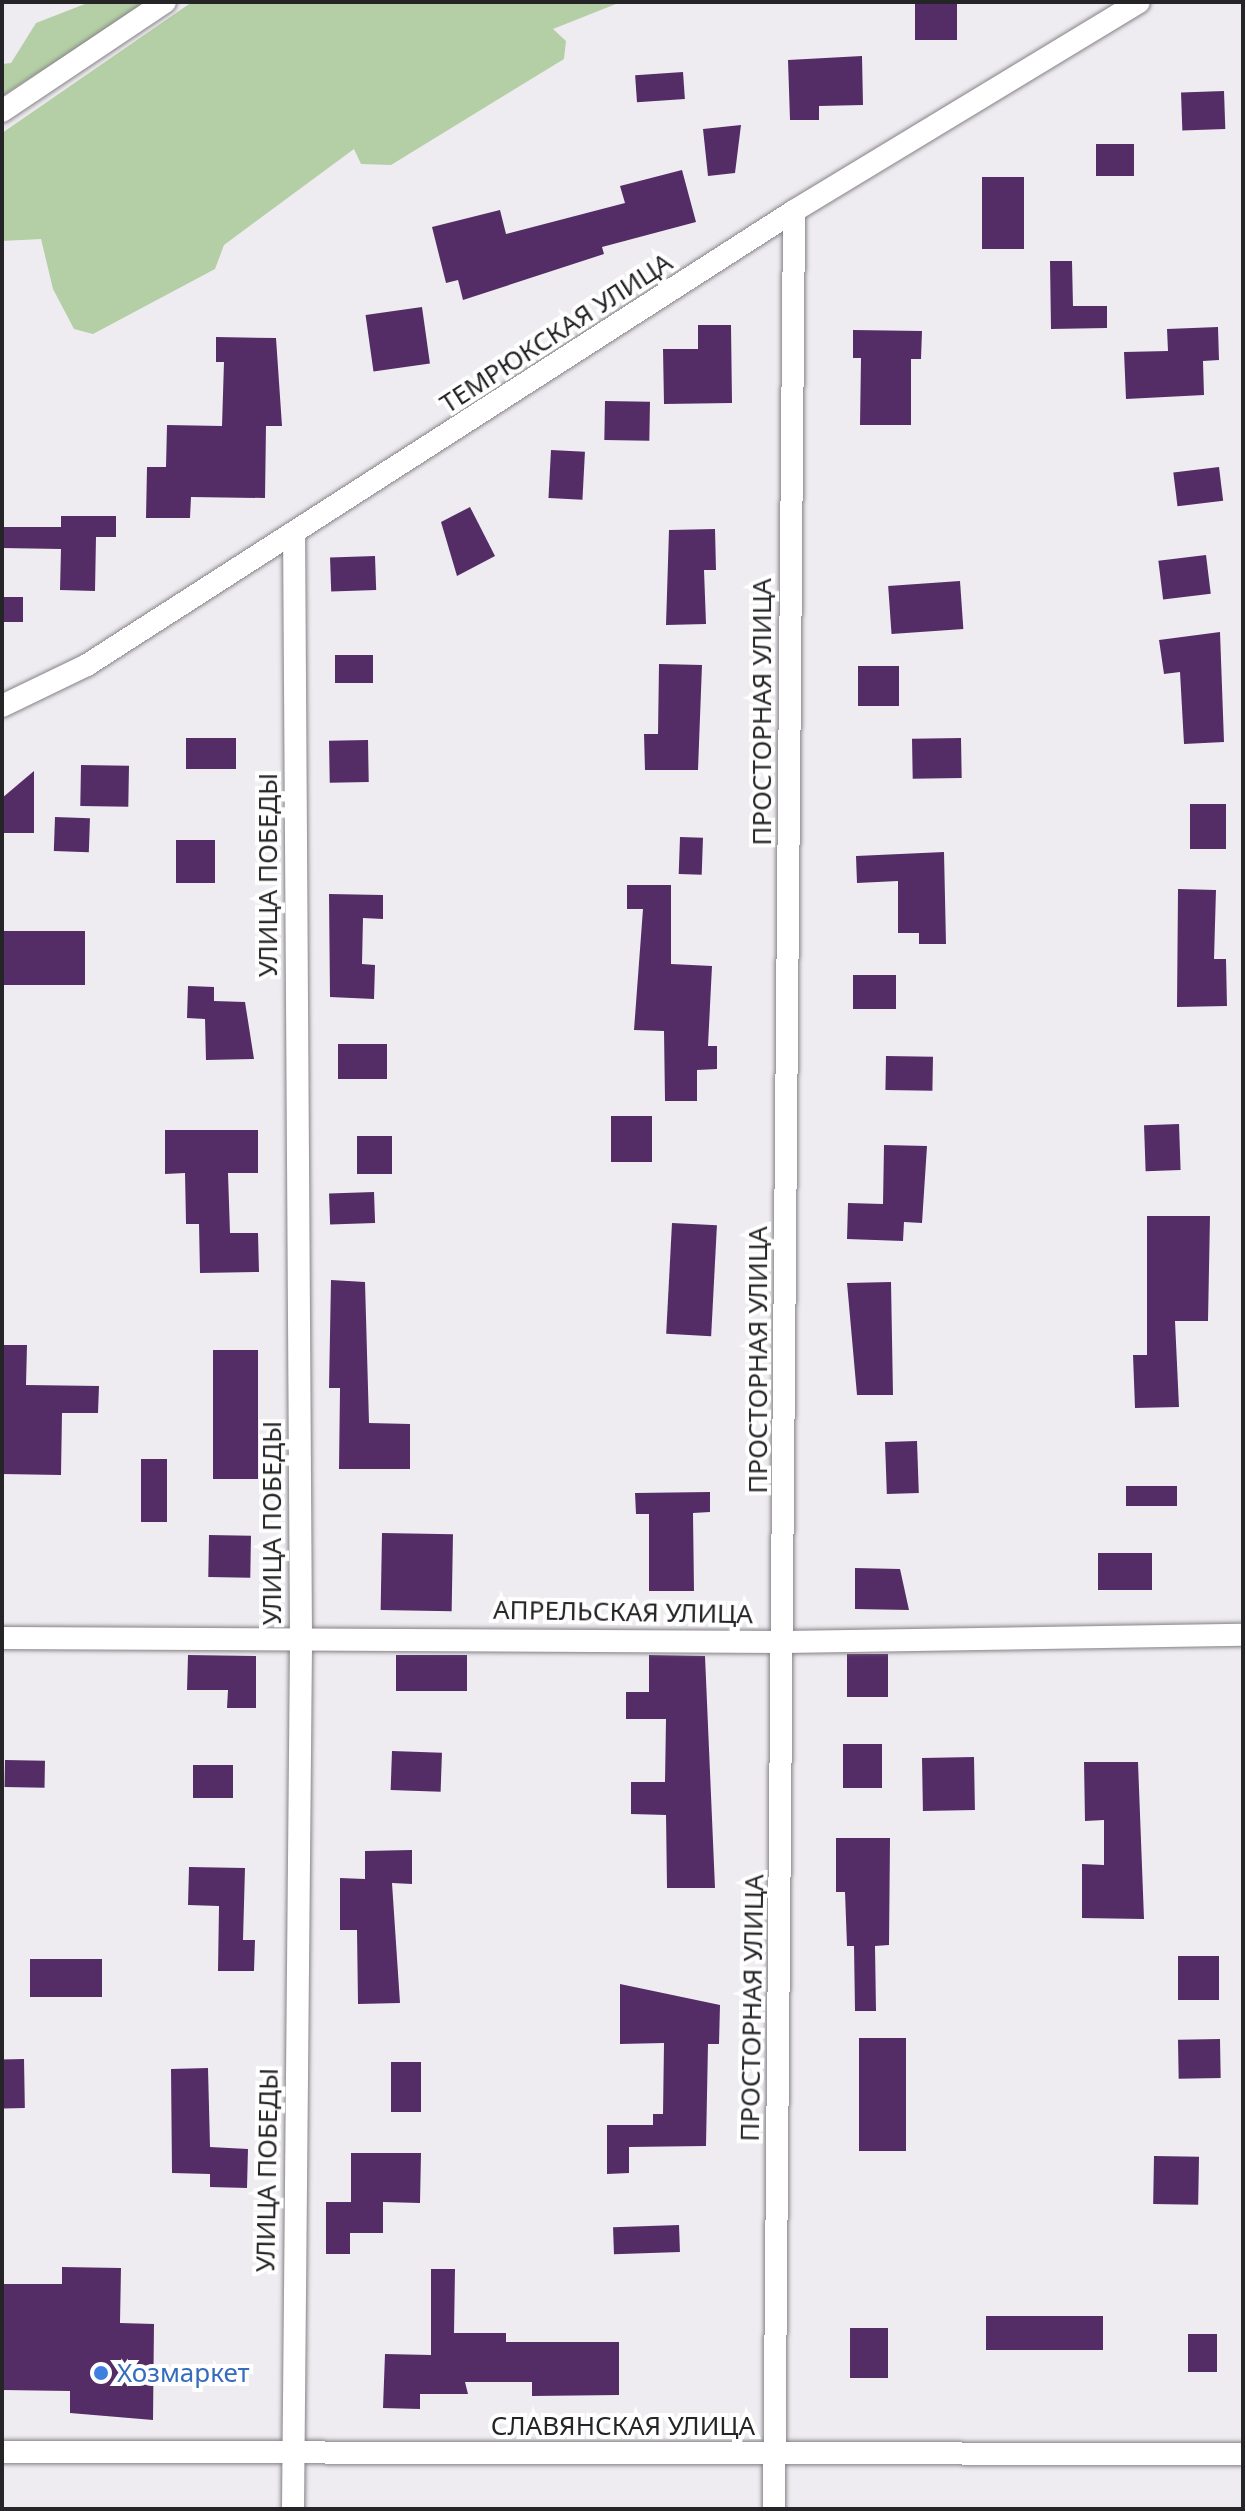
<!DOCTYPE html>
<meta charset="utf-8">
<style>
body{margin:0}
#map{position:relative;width:1245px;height:2511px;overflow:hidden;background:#efecf1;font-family:"Noto Sans",sans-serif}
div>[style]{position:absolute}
.green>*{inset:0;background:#b4cfa5}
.building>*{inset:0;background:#542d67;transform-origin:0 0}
.roads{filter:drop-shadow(0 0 2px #858286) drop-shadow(0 0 2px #858286)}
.street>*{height:22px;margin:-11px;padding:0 11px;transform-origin:11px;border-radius:11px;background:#fff}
.dots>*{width:22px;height:22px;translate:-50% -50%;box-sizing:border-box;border:4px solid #fff;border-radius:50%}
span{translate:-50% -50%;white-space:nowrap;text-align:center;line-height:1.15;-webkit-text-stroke:8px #fff;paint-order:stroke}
.street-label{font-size:26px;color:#252426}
.shop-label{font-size:26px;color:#366cbe}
.left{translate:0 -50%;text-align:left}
.frame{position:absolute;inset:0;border:4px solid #252426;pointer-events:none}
</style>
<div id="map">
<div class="green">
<i style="clip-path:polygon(90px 2px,149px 2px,2px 96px,2px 64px,11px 63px,36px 23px)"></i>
<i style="clip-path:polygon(192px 2px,621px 2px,553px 29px,566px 41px,564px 59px,391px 165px,361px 164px,354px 149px,224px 245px,215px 269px,93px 334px,74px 329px,53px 289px,41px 239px,2px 241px,2px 133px)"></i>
</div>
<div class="building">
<i style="left:915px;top:2px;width:42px;height:38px"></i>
<i style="clip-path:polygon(862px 56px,863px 105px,819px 106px,819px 120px,790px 120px,788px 60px)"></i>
<i style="left:683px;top:72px;width:27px;height:48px;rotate:86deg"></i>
<i style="left:1224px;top:91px;width:38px;height:43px;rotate:88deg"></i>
<i style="clip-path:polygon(741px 125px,735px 173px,708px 176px,703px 129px)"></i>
<i style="left:1134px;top:144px;width:32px;height:38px;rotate:90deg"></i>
<i style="clip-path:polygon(682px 170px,696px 222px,602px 247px,604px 254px,463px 300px,458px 280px,446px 283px,432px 227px,500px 210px,506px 234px,625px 203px,620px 186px)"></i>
<i style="left:982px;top:177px;width:42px;height:72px"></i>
<i style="clip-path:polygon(1050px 261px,1072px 261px,1073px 306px,1107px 306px,1107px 328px,1051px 329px)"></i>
<i style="left:422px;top:307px;width:57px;height:57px;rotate:82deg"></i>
<i style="clip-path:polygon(698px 325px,731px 325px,732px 403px,664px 404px,663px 349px,698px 349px)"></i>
<i style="clip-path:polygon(1218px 327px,1219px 360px,1203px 361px,1204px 395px,1126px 399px,1124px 352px,1168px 351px,1167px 329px)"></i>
<i style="clip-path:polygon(853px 330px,922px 331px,921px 359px,911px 359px,911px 425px,860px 425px,861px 358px,853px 358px)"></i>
<i style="clip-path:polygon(216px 337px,276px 338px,282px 426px,266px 426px,265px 498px,191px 497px,190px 518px,146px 518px,147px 467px,166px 467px,167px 425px,222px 426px,224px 362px,216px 362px)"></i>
<i style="left:605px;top:401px;width:45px;height:39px;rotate:1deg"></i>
<i style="left:551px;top:450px;width:34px;height:48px;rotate:3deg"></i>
<i style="left:1219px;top:467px;width:34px;height:46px;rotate:83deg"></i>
<i style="clip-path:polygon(470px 507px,495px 556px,457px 576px,441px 522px)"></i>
<i style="clip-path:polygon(61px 516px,116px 516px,116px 537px,96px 537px,95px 591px,60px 590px,61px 549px,2px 548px,2px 527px,61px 527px)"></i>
<i style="clip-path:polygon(715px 529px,716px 570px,704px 570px,706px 624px,666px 625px,669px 530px)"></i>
<i style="left:1206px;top:555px;width:39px;height:48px;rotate:83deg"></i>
<i style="left:375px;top:556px;width:34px;height:45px;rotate:88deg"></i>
<i style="left:960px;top:581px;width:48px;height:72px;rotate:86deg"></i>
<i style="left:2px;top:597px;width:21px;height:25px"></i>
<i style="clip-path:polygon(1220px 632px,1224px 742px,1184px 744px,1180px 672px,1164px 674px,1159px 640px)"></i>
<i style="left:335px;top:655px;width:38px;height:28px"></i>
<i style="clip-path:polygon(659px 664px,702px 665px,698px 770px,645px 770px,644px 734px,658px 734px)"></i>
<i style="left:858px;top:666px;width:41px;height:40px"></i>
<i style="left:186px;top:738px;width:50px;height:31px"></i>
<i style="left:961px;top:738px;width:40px;height:49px;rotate:89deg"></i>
<i style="left:368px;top:740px;width:42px;height:39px;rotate:89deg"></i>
<i style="left:81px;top:765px;width:48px;height:41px;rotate:1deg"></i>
<i style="clip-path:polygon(34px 771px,34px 833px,2px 833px,2px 798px)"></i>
<i style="left:1190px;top:804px;width:36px;height:45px"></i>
<i style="left:55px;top:817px;width:35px;height:34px;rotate:2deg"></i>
<i style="left:680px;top:837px;width:23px;height:37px;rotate:2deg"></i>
<i style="left:176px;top:840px;width:39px;height:43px"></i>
<i style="clip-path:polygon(944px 852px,946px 944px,919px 944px,919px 933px,898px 933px,898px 881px,857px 883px,856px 856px)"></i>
<i style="clip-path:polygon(627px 885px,671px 885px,671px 964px,712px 966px,708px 1046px,717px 1046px,717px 1069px,697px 1070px,697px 1101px,665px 1101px,664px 1031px,634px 1030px,643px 909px,627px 909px)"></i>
<i style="clip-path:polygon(1178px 889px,1216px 890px,1214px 959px,1226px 959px,1227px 1006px,1177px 1007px)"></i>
<i style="clip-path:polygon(329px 894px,383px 895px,383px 919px,363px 918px,362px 964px,375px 965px,374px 999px,330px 997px)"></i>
<i style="left:2px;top:931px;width:83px;height:54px"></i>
<i style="left:853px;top:975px;width:43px;height:34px"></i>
<i style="clip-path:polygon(188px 986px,214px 987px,214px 1001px,245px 1002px,254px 1059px,206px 1060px,205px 1019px,187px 1018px)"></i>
<i style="left:338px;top:1044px;width:49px;height:35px"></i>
<i style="left:886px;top:1056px;width:47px;height:34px;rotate:1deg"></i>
<i style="left:611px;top:1116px;width:41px;height:46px"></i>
<i style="left:1179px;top:1124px;width:46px;height:35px;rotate:88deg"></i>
<i style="clip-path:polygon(165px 1130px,258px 1130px,258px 1173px,228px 1173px,230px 1233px,258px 1233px,259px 1272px,200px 1273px,199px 1224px,186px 1224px,185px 1173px,165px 1174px)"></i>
<i style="left:392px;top:1136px;width:38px;height:35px;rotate:90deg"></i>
<i style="clip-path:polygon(884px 1145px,927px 1146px,922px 1223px,904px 1222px,903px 1241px,847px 1239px,848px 1203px,883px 1204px)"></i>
<i style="left:374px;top:1192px;width:31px;height:45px;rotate:88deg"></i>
<i style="clip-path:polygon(1147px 1216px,1210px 1216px,1208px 1321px,1175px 1321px,1179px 1407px,1135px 1408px,1133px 1355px,1147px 1355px)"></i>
<i style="left:672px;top:1223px;width:45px;height:111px;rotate:3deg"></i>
<i style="clip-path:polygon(331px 1280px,365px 1282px,369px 1423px,410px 1424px,410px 1469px,339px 1469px,340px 1388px,329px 1388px)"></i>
<i style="clip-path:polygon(891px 1282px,893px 1395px,857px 1395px,847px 1283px)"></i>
<i style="clip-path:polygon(2px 1345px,27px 1345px,26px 1385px,99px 1386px,98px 1413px,62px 1413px,61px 1475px,2px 1474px)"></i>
<i style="left:213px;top:1350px;width:45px;height:129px"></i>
<i style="left:917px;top:1441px;width:52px;height:32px;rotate:88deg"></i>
<i style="left:141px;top:1459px;width:26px;height:63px"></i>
<i style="left:1126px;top:1486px;width:51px;height:20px"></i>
<i style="clip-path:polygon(710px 1492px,710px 1512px,693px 1513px,694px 1591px,649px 1591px,649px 1514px,636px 1514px,635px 1493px)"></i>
<i style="left:382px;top:1533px;width:71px;height:77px;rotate:1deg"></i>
<i style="left:209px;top:1535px;width:42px;height:42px;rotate:1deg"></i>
<i style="left:1098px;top:1553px;width:54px;height:37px"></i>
<i style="clip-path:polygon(855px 1568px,900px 1569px,909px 1610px,855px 1609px)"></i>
<i style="left:888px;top:1654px;width:43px;height:41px;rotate:90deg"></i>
<i style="clip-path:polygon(188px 1655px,256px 1656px,256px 1708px,227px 1708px,228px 1690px,187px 1690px)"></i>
<i style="left:396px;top:1655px;width:71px;height:36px"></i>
<i style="clip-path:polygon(649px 1655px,705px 1656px,715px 1888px,667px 1888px,666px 1815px,631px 1814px,631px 1782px,665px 1782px,666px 1719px,626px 1719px,626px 1692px,649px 1692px)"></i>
<i style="left:843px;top:1744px;width:39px;height:44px"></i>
<i style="left:392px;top:1751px;width:50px;height:39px;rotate:2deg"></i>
<i style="left:974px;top:1757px;width:53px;height:52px;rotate:89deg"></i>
<i style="left:5px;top:1760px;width:40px;height:27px;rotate:1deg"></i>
<i style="clip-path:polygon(1084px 1762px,1138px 1762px,1144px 1919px,1082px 1918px,1082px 1864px,1104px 1865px,1104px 1820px,1085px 1821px)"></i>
<i style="left:193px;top:1765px;width:40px;height:33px"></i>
<i style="clip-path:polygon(836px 1838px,890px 1838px,889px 1945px,875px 1946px,876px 2011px,855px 2011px,854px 1946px,847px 1946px,845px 1892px,836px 1892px)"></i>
<i style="clip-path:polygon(412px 1850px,412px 1884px,392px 1883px,400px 2003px,358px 2004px,357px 1930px,340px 1930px,340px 1878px,365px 1879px,365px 1851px)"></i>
<i style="clip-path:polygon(189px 1867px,245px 1868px,243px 1940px,255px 1940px,254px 1971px,218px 1971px,219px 1906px,188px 1905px)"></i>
<i style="left:1178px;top:1956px;width:41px;height:44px"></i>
<i style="left:102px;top:1959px;width:38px;height:72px;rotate:90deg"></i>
<i style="clip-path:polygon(620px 1984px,720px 2005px,719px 2044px,708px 2044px,706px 2146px,629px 2147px,629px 2173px,607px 2174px,607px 2125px,653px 2125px,653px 2114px,663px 2114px,664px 2043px,620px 2044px)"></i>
<i style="left:859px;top:2038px;width:47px;height:113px"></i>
<i style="left:1220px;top:2039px;width:39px;height:42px;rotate:89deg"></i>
<i style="left:24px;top:2059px;width:49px;height:22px;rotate:89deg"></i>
<i style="left:391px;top:2062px;width:30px;height:50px"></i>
<i style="clip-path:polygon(208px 2068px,210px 2147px,248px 2149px,247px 2188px,210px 2187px,210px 2174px,172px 2173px,171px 2069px)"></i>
<i style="clip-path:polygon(351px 2153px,421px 2153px,420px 2203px,383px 2202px,383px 2233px,350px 2233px,350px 2254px,326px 2254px,326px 2202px,351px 2202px)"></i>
<i style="left:1154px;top:2156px;width:45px;height:48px;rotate:1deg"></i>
<i style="left:679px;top:2225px;width:27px;height:66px;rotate:88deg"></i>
<i style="clip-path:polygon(62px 2267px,121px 2268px,120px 2323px,154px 2324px,153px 2420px,70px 2413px,70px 2391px,2px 2390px,2px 2284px,62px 2284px)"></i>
<i style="clip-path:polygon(431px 2269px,455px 2269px,454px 2333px,506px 2333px,506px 2342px,619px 2342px,619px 2395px,532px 2396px,532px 2382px,465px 2382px,468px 2394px,420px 2394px,420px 2409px,383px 2408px,385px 2354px,431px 2355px)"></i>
<i style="left:986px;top:2316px;width:117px;height:34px"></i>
<i style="left:850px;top:2328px;width:38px;height:50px"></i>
<i style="left:1188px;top:2334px;width:29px;height:38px"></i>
</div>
<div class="roads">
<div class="street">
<i style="left:2px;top:111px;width:196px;rotate:-33.8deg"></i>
<i style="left:2px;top:706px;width:94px;rotate:-25.8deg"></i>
<i style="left:87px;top:665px;width:840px;rotate:-32.71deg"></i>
<i style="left:794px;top:211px;width:403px;rotate:-31.2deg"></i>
<i style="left:2px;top:1638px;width:782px;rotate:0.29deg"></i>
<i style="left:784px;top:1642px;width:459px;rotate:-0.9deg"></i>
<i style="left:2px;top:2452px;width:1241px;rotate:0.09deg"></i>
<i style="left:293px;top:2509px;width:872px;rotate:-89.47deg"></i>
<i style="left:301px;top:1637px;width:1101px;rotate:-90.36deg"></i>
<i style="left:774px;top:2509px;width:2298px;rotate:-89.5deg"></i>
</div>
</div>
<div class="dots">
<i style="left:101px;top:2373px;background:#3f7fe0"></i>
</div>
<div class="street-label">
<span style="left:556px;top:333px;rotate:-33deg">ТЕМРЮКСКАЯ УЛИЦА</span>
<span style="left:762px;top:712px;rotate:-90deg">ПРОСТОРНАЯ УЛИЦА</span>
<span style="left:268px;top:875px;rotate:-90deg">УЛИЦА ПОБЕДЫ</span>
<span style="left:758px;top:1360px;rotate:-90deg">ПРОСТОРНАЯ УЛИЦА</span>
<span style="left:272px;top:1523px;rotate:-90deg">УЛИЦА ПОБЕДЫ</span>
<span style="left:623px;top:1612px;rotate:1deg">АПРЕЛЬСКАЯ УЛИЦА</span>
<span style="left:752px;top:2008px;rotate:-89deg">ПРОСТОРНАЯ УЛИЦА</span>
<span style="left:267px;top:2170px;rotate:-89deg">УЛИЦА ПОБЕДЫ</span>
<span style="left:623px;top:2426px">СЛАВЯНСКАЯ УЛИЦА</span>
</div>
<div class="shop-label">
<span class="left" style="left:117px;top:2373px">Хозмаркет</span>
</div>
<div class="frame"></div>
</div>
